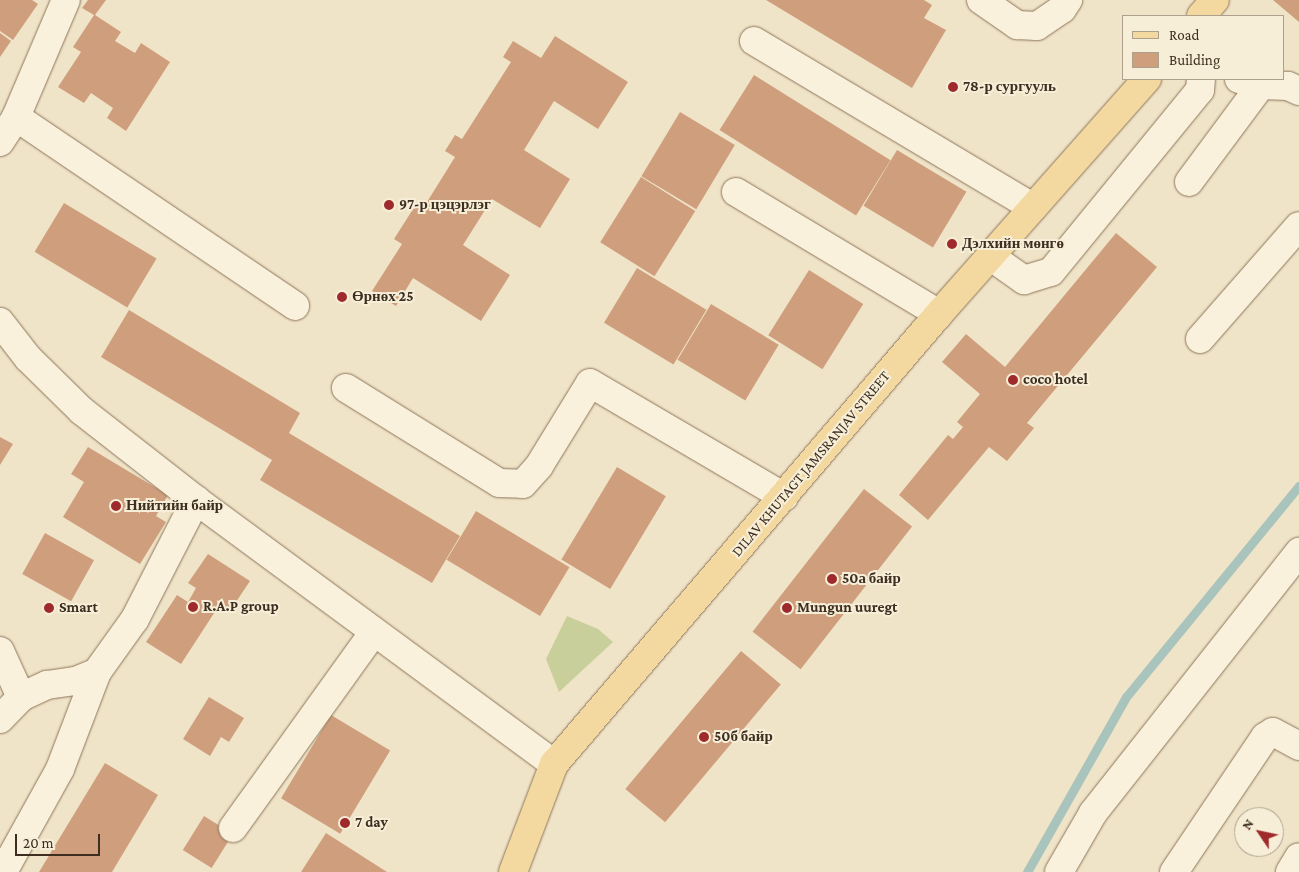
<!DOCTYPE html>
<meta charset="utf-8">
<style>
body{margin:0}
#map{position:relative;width:1299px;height:872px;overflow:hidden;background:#f0e4c8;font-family:"Crimson Pro",serif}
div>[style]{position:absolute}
.green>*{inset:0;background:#c9cf9b}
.stream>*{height:9px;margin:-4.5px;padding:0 4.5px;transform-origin:4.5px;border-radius:4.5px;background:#a9c4bc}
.building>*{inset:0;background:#cf9f7d;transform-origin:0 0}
.roads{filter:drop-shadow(0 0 1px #8d765c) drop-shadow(0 0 1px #8d765c)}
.minor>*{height:28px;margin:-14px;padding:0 14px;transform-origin:14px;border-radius:14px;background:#faf1dc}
.major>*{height:28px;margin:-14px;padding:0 14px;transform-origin:14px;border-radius:14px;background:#f3d9a0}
.dots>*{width:14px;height:14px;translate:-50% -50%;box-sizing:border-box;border:2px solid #f7eed8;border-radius:50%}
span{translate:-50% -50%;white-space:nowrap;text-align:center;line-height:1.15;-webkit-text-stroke:4px #f7eed8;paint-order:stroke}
.poi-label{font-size:15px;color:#3d2e20;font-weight:700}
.left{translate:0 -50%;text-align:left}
.street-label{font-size:15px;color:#3d2e20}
.legend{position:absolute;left:1122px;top:15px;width:162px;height:65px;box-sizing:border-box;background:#f7eed8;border:1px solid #ada18e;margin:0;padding:6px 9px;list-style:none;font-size:15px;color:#3d2e20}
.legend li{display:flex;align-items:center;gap:10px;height:25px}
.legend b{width:25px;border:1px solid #ada18e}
.north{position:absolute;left:1234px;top:807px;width:50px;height:50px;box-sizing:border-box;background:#f7eed8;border:1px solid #ada18e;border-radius:50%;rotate:304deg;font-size:14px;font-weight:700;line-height:20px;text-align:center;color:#3d2e20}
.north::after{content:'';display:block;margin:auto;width:18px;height:22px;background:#9e2a2b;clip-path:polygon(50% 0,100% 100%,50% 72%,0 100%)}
.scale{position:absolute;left:15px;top:834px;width:85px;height:22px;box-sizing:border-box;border:2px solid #3d2e20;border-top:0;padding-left:6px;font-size:15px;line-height:18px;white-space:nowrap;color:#3d2e20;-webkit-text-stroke:4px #f7eed8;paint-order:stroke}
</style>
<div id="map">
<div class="green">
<i style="clip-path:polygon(567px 616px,598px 629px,613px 642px,559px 692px,546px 659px)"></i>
</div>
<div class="stream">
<i style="left:1027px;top:872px;width:201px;rotate:-60.5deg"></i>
<i style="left:1126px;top:697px;width:273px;rotate:-50.7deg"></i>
</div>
<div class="building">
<i style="clip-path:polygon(0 0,32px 0,38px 4px,13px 40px,0 31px)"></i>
<i style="clip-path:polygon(88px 0,106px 0,95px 15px,121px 32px,115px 41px,135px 53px,141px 43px,170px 62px,126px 131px,107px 118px,113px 108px,91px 93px,84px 103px,58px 87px,81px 52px,73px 47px,94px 15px,82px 8px)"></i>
<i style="clip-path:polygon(766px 0,924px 0,932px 5px,924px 18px,946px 30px,912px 88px)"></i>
<i style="clip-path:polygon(1273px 0,1299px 0,1299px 22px)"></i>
<i style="clip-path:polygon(0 33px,11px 41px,0 57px)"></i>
<i style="clip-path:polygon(555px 36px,628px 82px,598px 129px,554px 101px,524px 150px,570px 179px,540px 228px,492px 199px,463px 245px,510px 275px,481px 321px,413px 278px,396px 306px,372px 291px,402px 244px,394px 239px,415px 206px,422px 210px,455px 157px,445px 151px,455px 135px,462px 139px,511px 62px,503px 57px,513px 41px,541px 58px)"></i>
<i style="left:754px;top:75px;width:161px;height:65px;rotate:32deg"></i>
<i style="left:680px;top:112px;width:64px;height:75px;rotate:31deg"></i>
<i style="left:897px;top:150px;width:81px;height:65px;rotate:31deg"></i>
<i style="left:641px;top:177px;width:64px;height:77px;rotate:32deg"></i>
<i style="left:64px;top:203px;width:108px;height:57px;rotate:31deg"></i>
<i style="clip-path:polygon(1116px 233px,1157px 267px,1027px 423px,1034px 428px,1007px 461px,989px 447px,928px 520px,899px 495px,948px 435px,953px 439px,963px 427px,957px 422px,980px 394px,942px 362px,966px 334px,1005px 367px)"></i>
<i style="left:637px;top:268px;width:81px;height:64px;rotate:31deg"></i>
<i style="left:809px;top:270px;width:64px;height:77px;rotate:32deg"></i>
<i style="left:711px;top:304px;width:79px;height:65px;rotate:31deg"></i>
<i style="clip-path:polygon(129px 310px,300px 413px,289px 433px,460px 536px,432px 583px,260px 480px,272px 460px,101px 357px)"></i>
<i style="clip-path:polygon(0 437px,13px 444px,0 465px)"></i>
<i style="clip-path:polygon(88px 447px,168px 495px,156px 516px,166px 522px,140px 564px,63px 517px,84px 482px,71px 474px)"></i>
<i style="left:617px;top:467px;width:57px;height:108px;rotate:31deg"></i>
<i style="left:864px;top:489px;width:61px;height:181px;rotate:38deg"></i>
<i style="left:476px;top:511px;width:109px;height:57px;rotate:31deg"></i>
<i style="left:45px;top:533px;width:56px;height:47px;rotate:29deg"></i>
<i style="clip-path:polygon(208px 554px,250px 581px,230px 611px,220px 604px,181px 664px,146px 642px,177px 595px,188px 602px,196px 588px,188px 583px)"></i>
<i style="left:741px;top:651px;width:52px;height:180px;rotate:40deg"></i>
<i style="clip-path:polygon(209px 697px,244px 718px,229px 742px,221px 737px,210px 756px,183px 739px)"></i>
<i style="left:331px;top:715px;width:69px;height:97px;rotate:31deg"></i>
<i style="clip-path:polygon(105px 763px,158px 795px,112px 872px,39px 872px)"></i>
<i style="left:204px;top:816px;width:34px;height:40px;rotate:32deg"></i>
<i style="clip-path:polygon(326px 833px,387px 872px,301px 872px)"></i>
</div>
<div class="roads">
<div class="minor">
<i style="left:981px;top:0;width:44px;rotate:34.8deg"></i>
<i style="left:1017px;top:25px;width:20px;rotate:3deg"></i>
<i style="left:1037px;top:26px;width:30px;rotate:-34deg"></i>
<i style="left:1062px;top:9px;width:11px;rotate:-56deg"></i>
<i style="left:754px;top:41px;width:325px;rotate:30.8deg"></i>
<i style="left:1239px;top:79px;width:23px;rotate:15deg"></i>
<i style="left:1261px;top:85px;width:27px;rotate:2deg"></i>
<i style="left:1288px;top:86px;width:12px;rotate:24deg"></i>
<i style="left:16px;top:117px;width:337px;rotate:34.1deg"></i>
<i style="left:0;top:142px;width:30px;rotate:-57deg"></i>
<i style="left:16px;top:117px;width:127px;rotate:-66.9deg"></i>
<i style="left:1189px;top:182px;width:121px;rotate:-53.4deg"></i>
<i style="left:736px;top:192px;width:237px;rotate:31deg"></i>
<i style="left:990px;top:256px;width:42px;rotate:35.2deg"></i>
<i style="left:1024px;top:280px;width:28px;rotate:-17deg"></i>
<i style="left:1051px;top:272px;width:235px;rotate:-50.7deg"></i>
<i style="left:1200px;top:90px;width:11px;rotate:-85deg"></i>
<i style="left:0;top:322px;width:46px;rotate:52.1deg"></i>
<i style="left:28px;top:358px;width:76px;rotate:44.5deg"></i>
<i style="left:82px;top:411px;width:145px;rotate:38deg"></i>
<i style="left:196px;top:500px;width:445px;rotate:36.4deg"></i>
<i style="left:1200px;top:339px;width:150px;rotate:-48.8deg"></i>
<i style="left:346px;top:388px;width:180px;rotate:31.8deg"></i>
<i style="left:499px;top:483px;width:24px;rotate:2deg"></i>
<i style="left:523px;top:484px;width:24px;rotate:-48deg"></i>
<i style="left:539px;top:466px;width:97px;rotate:-58.4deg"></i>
<i style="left:590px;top:383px;width:225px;rotate:30.4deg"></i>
<i style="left:0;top:651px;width:51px;rotate:65.5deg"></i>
<i style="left:0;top:719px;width:30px;rotate:-46deg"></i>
<i style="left:21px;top:697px;width:29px;rotate:-25deg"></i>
<i style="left:47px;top:685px;width:29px;rotate:-8deg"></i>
<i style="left:76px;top:681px;width:23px;rotate:-23deg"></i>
<i style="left:97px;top:672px;width:65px;rotate:-54.4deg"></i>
<i style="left:135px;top:619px;width:134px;rotate:-62.9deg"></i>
<i style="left:233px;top:828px;width:241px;rotate:-54.3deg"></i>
<i style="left:3px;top:872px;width:118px;rotate:-61deg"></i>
<i style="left:60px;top:769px;width:104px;rotate:-69.1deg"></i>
<i style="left:1059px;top:872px;width:68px;rotate:-60deg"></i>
<i style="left:1093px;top:813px;width:333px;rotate:-51.7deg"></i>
<i style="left:1174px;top:872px;width:163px;rotate:-56deg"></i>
<i style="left:1265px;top:737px;width:9px;rotate:-32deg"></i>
<i style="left:1273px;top:732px;width:30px;rotate:28deg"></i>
<i style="left:1290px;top:872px;width:17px;rotate:-59deg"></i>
</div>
<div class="major">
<i style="left:1201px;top:16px;width:21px;rotate:-49deg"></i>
<i style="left:513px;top:872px;width:116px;rotate:-69.2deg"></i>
<i style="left:554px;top:764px;width:592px;rotate:-49.45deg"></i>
<i style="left:939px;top:314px;width:314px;rotate:-48.5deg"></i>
</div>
</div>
<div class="dots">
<i style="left:953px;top:87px;background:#9e2a2b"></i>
<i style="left:389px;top:205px;background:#9e2a2b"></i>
<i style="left:952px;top:244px;background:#9e2a2b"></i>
<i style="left:342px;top:297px;background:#9e2a2b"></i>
<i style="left:1013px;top:380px;background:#9e2a2b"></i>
<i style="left:116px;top:506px;background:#9e2a2b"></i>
<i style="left:832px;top:579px;background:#9e2a2b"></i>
<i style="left:193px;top:607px;background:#9e2a2b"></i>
<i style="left:49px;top:608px;background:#9e2a2b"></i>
<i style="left:787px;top:608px;background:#9e2a2b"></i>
<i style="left:704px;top:737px;background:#9e2a2b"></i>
<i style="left:345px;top:823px;background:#9e2a2b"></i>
</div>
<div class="poi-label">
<span class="left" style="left:963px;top:87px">78-р сургууль</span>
<span class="left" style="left:399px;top:205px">97-р цэцэрлэг</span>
<span class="left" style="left:962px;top:244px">Дэлхийн мөнгө</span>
<span class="left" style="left:352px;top:297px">Өрнөх 25</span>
<span class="left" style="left:1023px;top:380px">coco hotel</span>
<span class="left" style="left:126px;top:506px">Нийтийн байр</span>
<span class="left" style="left:842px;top:579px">50а байр</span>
<span class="left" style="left:203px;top:607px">R.A.P group</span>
<span class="left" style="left:59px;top:608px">Smart</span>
<span class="left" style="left:797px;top:608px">Mungun uuregt</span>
<span class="left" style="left:714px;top:737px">50б байр</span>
<span class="left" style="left:355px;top:823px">7 day</span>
</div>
<div class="street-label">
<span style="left:811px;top:464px;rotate:-50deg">DILAV KHUTAGT JAMSRANJAV STREET</span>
</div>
<ul class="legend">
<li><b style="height:6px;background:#f3d9a0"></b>Road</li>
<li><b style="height:14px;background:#cf9f7d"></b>Building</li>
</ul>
<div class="north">N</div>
<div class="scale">20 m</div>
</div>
